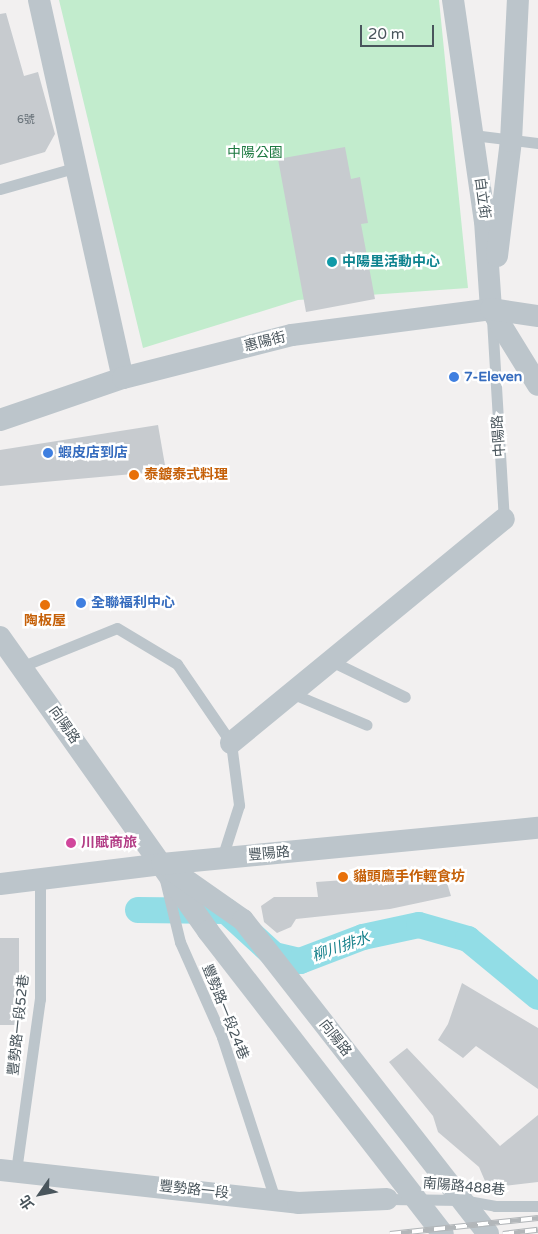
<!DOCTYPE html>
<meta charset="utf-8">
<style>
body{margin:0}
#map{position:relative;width:538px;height:1234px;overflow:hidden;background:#f2f0f0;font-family:"Varela Round","Noto Sans TC",sans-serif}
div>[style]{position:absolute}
.green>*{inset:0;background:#c2eccd}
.canal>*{height:26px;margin:-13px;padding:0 13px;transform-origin:13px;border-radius:13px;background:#92dde6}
.building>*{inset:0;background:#c7cbcf;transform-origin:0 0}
.lane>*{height:11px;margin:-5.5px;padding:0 5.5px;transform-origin:5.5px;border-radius:5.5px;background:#bcc5cb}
.street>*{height:22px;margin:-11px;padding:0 11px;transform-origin:11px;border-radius:11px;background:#bcc5cb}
.rail>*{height:5.5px;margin-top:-2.75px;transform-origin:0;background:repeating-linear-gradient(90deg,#fff 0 11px,#b2b6b9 0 22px);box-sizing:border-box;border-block:1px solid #b2b6b9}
.dots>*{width:14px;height:14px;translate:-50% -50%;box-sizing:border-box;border:2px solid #fff;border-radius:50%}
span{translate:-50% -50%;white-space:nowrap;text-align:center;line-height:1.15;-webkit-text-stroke:5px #fff;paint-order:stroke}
.number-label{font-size:11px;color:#687279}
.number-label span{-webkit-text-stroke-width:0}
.park-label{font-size:14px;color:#1e7941}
.street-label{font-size:14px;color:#49555c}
.culture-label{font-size:14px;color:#0d838f;font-weight:700}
.left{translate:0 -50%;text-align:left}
.shop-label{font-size:14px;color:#366cbe;font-weight:700}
.food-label{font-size:14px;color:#c56008;font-weight:700}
.hotel-label{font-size:14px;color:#b23c85;font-weight:700}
.water-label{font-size:15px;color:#16808b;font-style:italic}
.north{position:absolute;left:15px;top:1169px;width:50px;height:50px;-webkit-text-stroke:4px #fff;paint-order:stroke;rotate:237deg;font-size:14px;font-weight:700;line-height:20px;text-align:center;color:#49555c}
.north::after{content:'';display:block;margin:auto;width:18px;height:22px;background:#49555c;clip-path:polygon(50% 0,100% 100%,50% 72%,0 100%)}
.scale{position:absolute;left:360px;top:25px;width:74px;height:22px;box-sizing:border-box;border:2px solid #49555c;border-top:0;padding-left:6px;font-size:15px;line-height:18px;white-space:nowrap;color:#49555c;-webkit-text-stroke:4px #fff;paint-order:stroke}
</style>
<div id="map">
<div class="green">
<i style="clip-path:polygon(59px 0,439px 0,468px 288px,298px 300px,143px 348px)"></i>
</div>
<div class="canal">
<i style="left:138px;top:910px;width:88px;rotate:0.7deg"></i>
<i style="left:226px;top:911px;width:65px;rotate:42.5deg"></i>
<i style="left:274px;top:955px;width:27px;rotate:13deg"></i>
<i style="left:300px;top:961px;width:67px;rotate:-20.9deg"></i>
<i style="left:363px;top:937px;width:57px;rotate:-12.1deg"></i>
<i style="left:419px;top:925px;width:51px;rotate:15.9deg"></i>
<i style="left:468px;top:939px;width:91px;rotate:39.6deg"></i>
</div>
<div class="building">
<i style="clip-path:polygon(6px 13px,24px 76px,38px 72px,55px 134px,45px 152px,0 165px,0 14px)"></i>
<i style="clip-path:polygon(345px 147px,351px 179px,360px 177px,368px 223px,361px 224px,375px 299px,306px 312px,278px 159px)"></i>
<i style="clip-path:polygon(158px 425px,166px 471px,0 486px,0 450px)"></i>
<i style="clip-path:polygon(444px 873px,451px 896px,390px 909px,296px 919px,291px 927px,277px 933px,264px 922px,261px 906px,274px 897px,318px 897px,316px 882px)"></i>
<i style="left:0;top:938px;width:19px;height:87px"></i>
<i style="clip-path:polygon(462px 983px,538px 1028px,538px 1089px,476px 1046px,463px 1058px,438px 1040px,448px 1024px)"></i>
<i style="clip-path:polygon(407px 1048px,500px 1146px,538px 1115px,538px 1182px,488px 1188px,479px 1167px,438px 1132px,433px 1116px,389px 1062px)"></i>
</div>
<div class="lane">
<i style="left:473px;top:135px;width:65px;rotate:7deg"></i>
<i style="left:0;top:189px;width:77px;rotate:-15.8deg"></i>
<i style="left:492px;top:319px;width:200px;rotate:86.6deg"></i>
<i style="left:331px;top:661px;width:82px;rotate:25.9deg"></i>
<i style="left:23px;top:666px;width:101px;rotate:-22deg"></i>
<i style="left:117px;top:628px;width:70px;rotate:31deg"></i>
<i style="left:177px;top:664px;width:96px;rotate:55.6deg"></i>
<i style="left:231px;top:743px;width:63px;rotate:82.6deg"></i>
<i style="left:239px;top:805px;width:56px;rotate:107.8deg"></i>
<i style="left:291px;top:693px;width:82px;rotate:22.8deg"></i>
<i style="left:165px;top:880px;width:64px;rotate:76.4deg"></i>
<i style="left:180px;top:942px;width:104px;rotate:66.1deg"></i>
<i style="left:222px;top:1037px;width:170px;rotate:71.9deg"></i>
<i style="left:16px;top:1171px;width:174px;rotate:-82.1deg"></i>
<i style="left:40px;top:999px;width:118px;rotate:-90deg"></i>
<i style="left:387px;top:1199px;width:75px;rotate:0.8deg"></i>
<i style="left:462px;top:1200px;width:34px;rotate:10deg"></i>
<i style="left:495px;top:1206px;width:43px"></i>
</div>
<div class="street">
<i style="left:39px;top:0;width:387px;rotate:77.5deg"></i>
<i style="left:453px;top:0;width:223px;rotate:81.8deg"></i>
<i style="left:485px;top:221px;width:88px;rotate:86.1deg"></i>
<i style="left:491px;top:309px;width:89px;rotate:58.3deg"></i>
<i style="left:497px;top:256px;width:116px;rotate:-83.1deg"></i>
<i style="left:511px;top:141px;width:141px;rotate:-87.2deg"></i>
<i style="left:0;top:420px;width:130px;rotate:-18.9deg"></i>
<i style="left:123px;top:378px;width:174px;rotate:-14.3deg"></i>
<i style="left:292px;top:335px;width:201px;rotate:-7.4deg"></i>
<i style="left:491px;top:309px;width:48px;rotate:8.5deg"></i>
<i style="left:0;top:637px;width:360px;rotate:54.7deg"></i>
<i style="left:208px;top:931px;width:383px;rotate:52.2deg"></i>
<i style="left:231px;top:743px;width:353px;rotate:-39.4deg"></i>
<i style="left:173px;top:871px;width:85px;rotate:35deg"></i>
<i style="left:243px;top:920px;width:398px;rotate:52deg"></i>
<i style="left:0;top:884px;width:163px;rotate:-7deg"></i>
<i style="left:162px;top:864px;width:378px;rotate:-5.5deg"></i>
<i style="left:0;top:1170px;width:300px;rotate:6.3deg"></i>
<i style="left:298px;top:1203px;width:89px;rotate:-2.6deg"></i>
</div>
<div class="rail">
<i style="left:390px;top:1234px;width:149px;rotate:-6.2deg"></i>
<i style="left:503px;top:1234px;width:35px;rotate:-7deg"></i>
</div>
<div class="dots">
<i style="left:332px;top:262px;background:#0f9aa8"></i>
<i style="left:454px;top:377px;background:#3f7fe0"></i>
<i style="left:48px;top:453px;background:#3f7fe0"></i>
<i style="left:134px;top:475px;background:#e8710a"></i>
<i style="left:81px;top:603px;background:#3f7fe0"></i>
<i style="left:45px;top:605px;background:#e8710a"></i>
<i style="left:71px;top:843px;background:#d1479c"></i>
<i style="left:343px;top:877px;background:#e8710a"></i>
</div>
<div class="number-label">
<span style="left:26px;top:120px">6號</span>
</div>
<div class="park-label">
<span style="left:255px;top:153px">中陽公園</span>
</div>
<div class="street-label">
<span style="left:482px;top:198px;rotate:82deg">自立街</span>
<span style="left:265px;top:342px;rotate:-14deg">惠陽街</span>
<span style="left:499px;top:436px;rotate:-94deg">中陽路</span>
<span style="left:64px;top:725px;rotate:55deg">向陽路</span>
<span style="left:269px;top:854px;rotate:-5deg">豐陽路</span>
<span style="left:225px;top:1012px;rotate:68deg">豐勢路一段24巷</span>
<span style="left:19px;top:1025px;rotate:-84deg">豐勢路一段52巷</span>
<span style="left:335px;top:1038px;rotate:52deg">向陽路</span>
<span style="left:464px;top:1187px;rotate:5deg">南陽路488巷</span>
<span style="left:194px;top:1190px;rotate:6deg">豐勢路一段</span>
</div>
<div class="culture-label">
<span class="left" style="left:342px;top:262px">中陽里活動中心</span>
</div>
<div class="shop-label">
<span class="left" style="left:464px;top:377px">7-Eleven</span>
<span class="left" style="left:58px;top:453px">蝦皮店到店</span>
<span class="left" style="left:91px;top:603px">全聯福利中心</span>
</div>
<div class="food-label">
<span class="left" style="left:144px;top:475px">泰鍍泰式料理</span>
<span style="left:45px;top:621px">陶板屋</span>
<span class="left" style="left:353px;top:877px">貓頭鷹手作輕食坊</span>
</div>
<div class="hotel-label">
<span class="left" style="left:81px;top:843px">川賦商旅</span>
</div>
<div class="water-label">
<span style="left:341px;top:947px;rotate:-19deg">柳川排水</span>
</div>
<div class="north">北</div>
<div class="scale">20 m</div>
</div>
